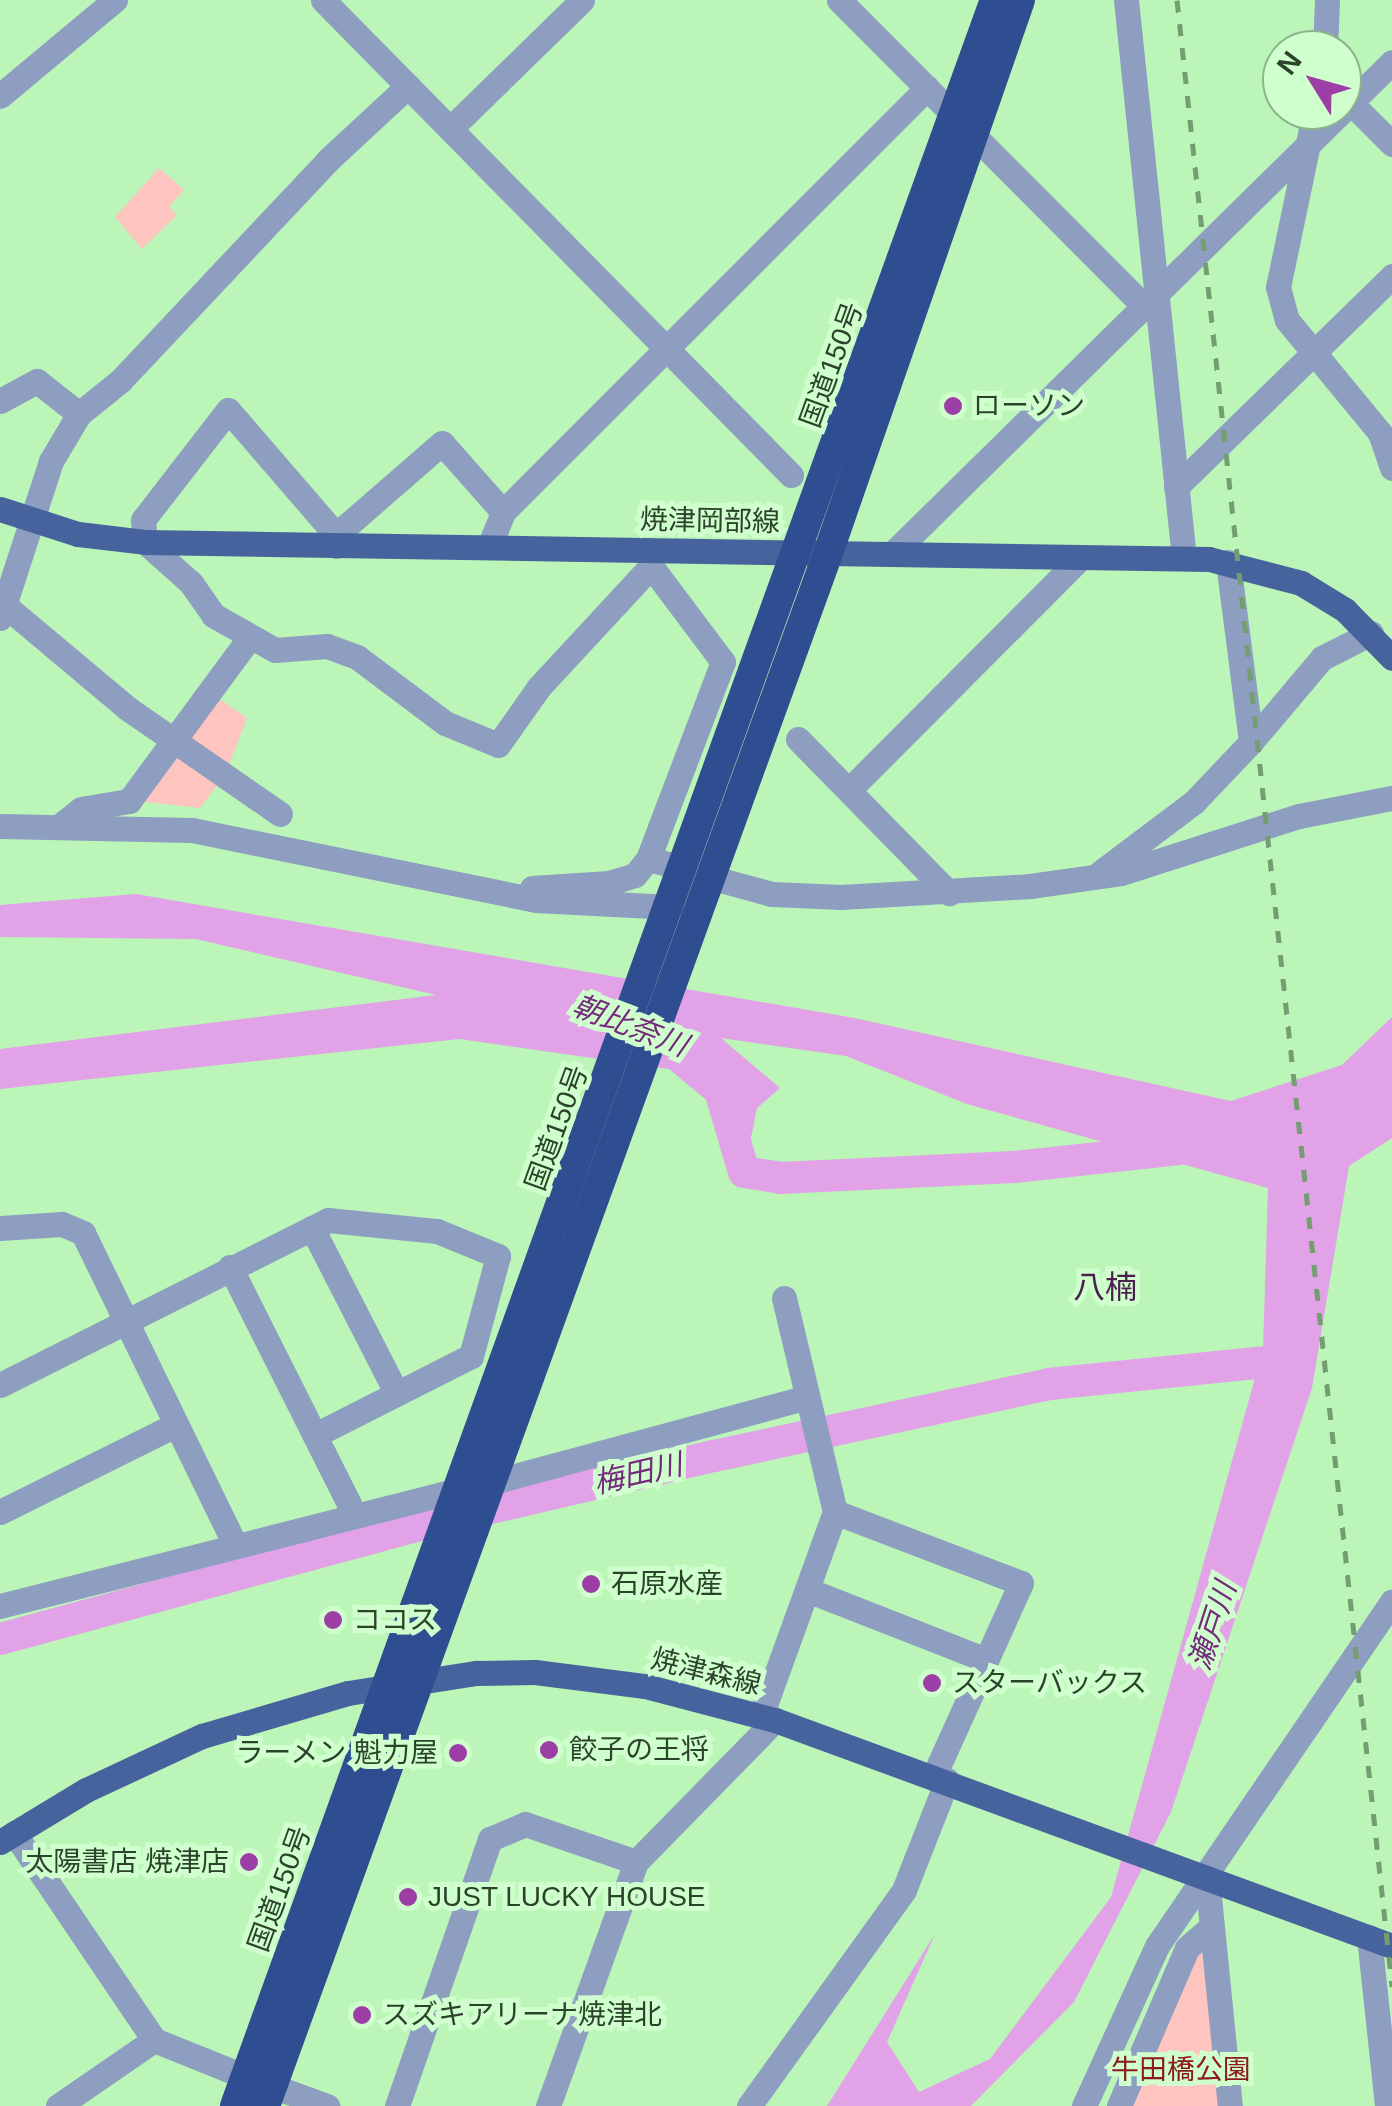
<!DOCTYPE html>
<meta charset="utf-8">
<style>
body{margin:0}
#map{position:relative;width:1392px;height:2106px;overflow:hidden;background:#bbf5b8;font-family:Arial,"Noto Sans JP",sans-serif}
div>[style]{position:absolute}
.green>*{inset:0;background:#fdc4c0}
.water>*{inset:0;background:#e2a2e7}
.river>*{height:32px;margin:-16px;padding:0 16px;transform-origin:16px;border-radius:16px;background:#e2a2e7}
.minor>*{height:25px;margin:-12.5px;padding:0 12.5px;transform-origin:12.5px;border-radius:12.5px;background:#8d9ec0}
.major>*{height:25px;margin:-12.5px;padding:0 12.5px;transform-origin:12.5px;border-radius:12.5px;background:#47639e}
.highway>*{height:30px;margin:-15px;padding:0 15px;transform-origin:15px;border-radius:15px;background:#2f4d91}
.rail>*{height:5px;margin-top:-2.5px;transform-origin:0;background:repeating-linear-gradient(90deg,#749d72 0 12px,transparent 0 24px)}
.dots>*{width:28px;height:28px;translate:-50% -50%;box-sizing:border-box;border:5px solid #d0ffce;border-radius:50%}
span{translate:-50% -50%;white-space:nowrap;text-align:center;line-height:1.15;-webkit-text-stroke:10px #d0ffce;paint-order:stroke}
.street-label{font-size:28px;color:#2c432b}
.poi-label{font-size:28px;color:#2c432b}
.left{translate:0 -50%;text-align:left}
.right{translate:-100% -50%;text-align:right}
.park-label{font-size:28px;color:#8b1a21}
.water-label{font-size:30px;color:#752b7c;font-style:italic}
.quarter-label{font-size:32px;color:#4c1f51}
.north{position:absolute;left:1262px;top:30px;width:100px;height:100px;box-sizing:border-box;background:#d0ffce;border:2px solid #8eb48d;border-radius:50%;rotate:307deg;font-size:28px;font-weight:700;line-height:40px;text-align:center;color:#2c432b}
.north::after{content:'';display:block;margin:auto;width:35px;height:45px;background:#9c3ea6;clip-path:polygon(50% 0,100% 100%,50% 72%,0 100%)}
</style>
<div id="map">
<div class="green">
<i style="clip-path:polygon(159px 168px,184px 190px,169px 207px,177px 215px,142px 249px,115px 217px)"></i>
<i style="clip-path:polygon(215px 696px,247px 718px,227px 770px,183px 740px)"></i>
<i style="clip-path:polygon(175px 749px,220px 781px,200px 808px,137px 801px)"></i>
<i style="clip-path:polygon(1194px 1953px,1205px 1954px,1220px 2106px,1128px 2106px)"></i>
</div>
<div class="water">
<i style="clip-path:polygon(136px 894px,854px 1018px,1231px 1101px,1342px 1065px,1392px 1017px,1392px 1138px,1349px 1166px,1312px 1388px,1171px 1812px,1074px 2002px,971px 2106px,827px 2106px,935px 1934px,887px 2042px,919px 2092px,990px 2059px,1111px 1897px,1263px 1349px,1268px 1188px,967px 1104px,846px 1056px,721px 1038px,780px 1088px,757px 1108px,744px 1172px,728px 1118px,669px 1069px,459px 1039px,0 1089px,0 1049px,436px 995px,196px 939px,0 937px,0 905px)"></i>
</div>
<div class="river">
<i style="left:716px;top:1077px;width:99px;rotate:73.6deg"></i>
<i style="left:744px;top:1172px;width:36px;rotate:9deg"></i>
<i style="left:780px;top:1178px;width:234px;rotate:-2.7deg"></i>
<i style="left:1014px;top:1167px;width:166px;rotate:-6.2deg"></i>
<i style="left:0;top:1639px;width:434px;rotate:-15.2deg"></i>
<i style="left:419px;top:1525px;width:303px;rotate:-13.2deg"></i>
<i style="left:714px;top:1456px;width:343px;rotate:-12.1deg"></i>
<i style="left:1049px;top:1384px;width:239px;rotate:-5.8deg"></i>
</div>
<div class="minor">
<i style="left:323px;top:0;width:667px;rotate:45.43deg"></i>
<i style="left:839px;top:0;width:428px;rotate:45.1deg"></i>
<i style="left:1126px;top:0;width:561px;rotate:84.07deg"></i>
<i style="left:1325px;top:50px;width:50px;rotate:-87.7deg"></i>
<i style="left:1342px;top:94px;width:71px;rotate:45deg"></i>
<i style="left:0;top:96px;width:150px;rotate:-39.9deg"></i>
<i style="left:1315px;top:110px;width:181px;rotate:101.8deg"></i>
<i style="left:1278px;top:287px;width:34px;rotate:75deg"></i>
<i style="left:1287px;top:320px;width:146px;rotate:50.5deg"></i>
<i style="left:1380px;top:433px;width:37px;rotate:71deg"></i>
<i style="left:451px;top:128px;width:183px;rotate:-44.3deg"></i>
<i style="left:0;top:401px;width:42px;rotate:-28.4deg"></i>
<i style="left:37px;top:381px;width:53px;rotate:38.2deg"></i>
<i style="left:1176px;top:487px;width:302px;rotate:-44.3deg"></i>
<i style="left:336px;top:535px;width:165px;rotate:-130.8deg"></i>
<i style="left:228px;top:410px;width:139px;rotate:127.7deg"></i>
<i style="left:143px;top:520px;width:22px;rotate:85deg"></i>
<i style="left:145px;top:542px;width:62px;rotate:41.7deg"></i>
<i style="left:191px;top:583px;width:39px;rotate:55deg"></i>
<i style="left:213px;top:615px;width:71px;rotate:29.4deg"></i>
<i style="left:275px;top:650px;width:52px;rotate:-4.4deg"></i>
<i style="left:327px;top:646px;width:32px;rotate:20deg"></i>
<i style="left:357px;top:657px;width:110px;rotate:36.9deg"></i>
<i style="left:445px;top:723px;width:57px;rotate:22.5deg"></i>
<i style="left:498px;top:745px;width:71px;rotate:-54.7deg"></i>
<i style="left:539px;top:687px;width:165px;rotate:-47.2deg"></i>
<i style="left:651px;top:566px;width:16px;rotate:-90deg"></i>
<i style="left:336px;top:546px;width:11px;rotate:-90deg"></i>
<i style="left:336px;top:535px;width:140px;rotate:-41deg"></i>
<i style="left:442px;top:443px;width:92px;rotate:48.5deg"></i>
<i style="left:489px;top:547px;width:38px;rotate:-68deg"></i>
<i style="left:503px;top:512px;width:600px;rotate:-45deg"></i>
<i style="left:892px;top:554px;width:701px;rotate:-44.54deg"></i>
<i style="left:1228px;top:562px;width:181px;rotate:82.7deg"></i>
<i style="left:1251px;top:742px;width:110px;rotate:-49.8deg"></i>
<i style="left:1322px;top:658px;width:55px;rotate:-27deg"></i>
<i style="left:8px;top:608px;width:155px;rotate:40deg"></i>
<i style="left:127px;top:708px;width:186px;rotate:34.7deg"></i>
<i style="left:0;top:618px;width:165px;rotate:-72deg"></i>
<i style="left:51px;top:461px;width:55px;rotate:-59.2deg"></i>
<i style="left:79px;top:414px;width:53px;rotate:-38.8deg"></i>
<i style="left:120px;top:381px;width:303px;rotate:-46.7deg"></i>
<i style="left:328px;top:160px;width:109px;rotate:-42.8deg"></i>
<i style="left:798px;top:739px;width:216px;rotate:45.6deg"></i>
<i style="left:850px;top:789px;width:327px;rotate:-45.1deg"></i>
<i style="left:62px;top:824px;width:24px;rotate:-38deg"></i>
<i style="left:81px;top:809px;width:49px;rotate:-9.5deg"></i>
<i style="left:129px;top:801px;width:204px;rotate:-53.6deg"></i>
<i style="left:0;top:826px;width:192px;rotate:1.2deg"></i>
<i style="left:192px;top:830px;width:351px;rotate:11.5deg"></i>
<i style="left:536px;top:900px;width:135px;rotate:3deg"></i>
<i style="left:648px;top:859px;width:211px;rotate:-69.2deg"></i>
<i style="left:723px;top:662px;width:120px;rotate:-126.9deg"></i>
<i style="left:1101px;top:872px;width:116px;rotate:-37deg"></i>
<i style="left:1194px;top:802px;width:83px;rotate:-46.5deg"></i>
<i style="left:724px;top:881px;width:50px;rotate:15.2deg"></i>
<i style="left:772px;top:894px;width:69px;rotate:2.5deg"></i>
<i style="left:841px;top:897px;width:189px;rotate:-3.3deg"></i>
<i style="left:1030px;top:886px;width:92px;rotate:-8.1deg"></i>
<i style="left:1121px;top:873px;width:187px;rotate:-17.8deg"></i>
<i style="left:1299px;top:816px;width:95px;rotate:-11deg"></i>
<i style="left:532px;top:888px;width:77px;rotate:-3.7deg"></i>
<i style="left:609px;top:883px;width:27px;rotate:-17deg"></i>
<i style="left:635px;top:875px;width:21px;rotate:-51deg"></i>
<i style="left:648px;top:859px;width:21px;rotate:14deg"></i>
<i style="left:0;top:1228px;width:62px;rotate:-3.7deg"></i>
<i style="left:62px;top:1224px;width:23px;rotate:23deg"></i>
<i style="left:83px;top:1233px;width:347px;rotate:64deg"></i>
<i style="left:312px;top:1228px;width:184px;rotate:62.9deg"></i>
<i style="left:230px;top:1267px;width:278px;rotate:63.3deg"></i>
<i style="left:0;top:1385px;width:367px;rotate:-26.7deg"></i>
<i style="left:328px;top:1220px;width:110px;rotate:5.8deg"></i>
<i style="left:437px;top:1231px;width:66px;rotate:22.3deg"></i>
<i style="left:498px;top:1256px;width:104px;rotate:105.1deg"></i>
<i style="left:471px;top:1356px;width:175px;rotate:153.1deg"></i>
<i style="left:489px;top:1483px;width:329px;rotate:-15.1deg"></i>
<i style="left:0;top:1512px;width:195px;rotate:-26.4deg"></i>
<i style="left:835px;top:1512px;width:199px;rotate:20.9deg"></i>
<i style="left:1021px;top:1583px;width:212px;rotate:114.3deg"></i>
<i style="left:810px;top:1591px;width:189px;rotate:21.4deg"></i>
<i style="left:0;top:1606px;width:471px;rotate:-14.2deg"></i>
<i style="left:761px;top:1716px;width:217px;rotate:-70.1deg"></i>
<i style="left:835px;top:1512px;width:220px;rotate:-103.4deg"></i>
<i style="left:14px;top:1833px;width:250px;rotate:55.9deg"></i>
<i style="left:1207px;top:1877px;width:230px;rotate:84.3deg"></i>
<i style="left:1369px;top:1937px;width:170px;rotate:83.9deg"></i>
<i style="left:272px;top:2086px;width:59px;rotate:20deg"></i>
<i style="left:58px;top:2106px;width:116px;rotate:-34.5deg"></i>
<i style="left:154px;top:2040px;width:99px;rotate:21.9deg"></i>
<i style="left:397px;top:2106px;width:283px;rotate:-70.8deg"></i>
<i style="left:490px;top:1839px;width:38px;rotate:-23deg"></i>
<i style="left:525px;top:1824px;width:117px;rotate:18.9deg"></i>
<i style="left:548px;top:2106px;width:259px;rotate:-70.2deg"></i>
<i style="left:636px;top:1862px;width:199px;rotate:-45.6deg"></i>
<i style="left:749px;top:2106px;width:266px;rotate:-54.3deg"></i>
<i style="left:904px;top:1890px;width:118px;rotate:-68.6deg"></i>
<i style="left:1084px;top:2106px;width:176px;rotate:-65.5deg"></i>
<i style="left:1157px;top:1946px;width:417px;rotate:-55.7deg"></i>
<i style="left:1119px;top:2106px;width:172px;rotate:-66.7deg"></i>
<i style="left:1187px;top:1948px;width:32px;rotate:-41deg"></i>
</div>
<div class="major">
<i style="left:0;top:509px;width:82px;rotate:17.8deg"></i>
<i style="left:78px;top:534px;width:67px;rotate:6.8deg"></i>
<i style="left:145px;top:542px;width:1064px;rotate:0.92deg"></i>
<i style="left:1209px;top:559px;width:95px;rotate:14.6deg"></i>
<i style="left:1301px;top:583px;width:52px;rotate:31.5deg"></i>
<i style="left:1345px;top:610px;width:67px;rotate:45.6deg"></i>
<i style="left:0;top:1842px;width:100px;rotate:-31.2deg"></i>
<i style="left:86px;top:1790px;width:128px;rotate:-25deg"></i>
<i style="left:202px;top:1736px;width:152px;rotate:-16.4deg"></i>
<i style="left:348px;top:1693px;width:130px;rotate:-8.9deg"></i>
<i style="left:476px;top:1673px;width:59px;rotate:-1deg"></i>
<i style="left:535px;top:1672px;width:111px;rotate:7.3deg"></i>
<i style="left:645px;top:1686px;width:134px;rotate:14.7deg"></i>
<i style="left:775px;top:1720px;width:657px;rotate:20.12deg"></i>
</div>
<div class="highway">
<i style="left:235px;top:2106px;width:2239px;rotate:-70.16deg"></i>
<i style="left:265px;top:2106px;width:1652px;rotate:-70.07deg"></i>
<i style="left:828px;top:553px;width:585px;rotate:-70.85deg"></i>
</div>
<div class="rail">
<i style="left:1177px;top:0;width:1998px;rotate:83.82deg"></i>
</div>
<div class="dots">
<i style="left:953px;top:406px;background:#9c3ea6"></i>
<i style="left:591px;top:1584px;background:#9c3ea6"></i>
<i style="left:333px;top:1620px;background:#9c3ea6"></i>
<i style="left:932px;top:1683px;background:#9c3ea6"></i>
<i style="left:549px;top:1750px;background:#9c3ea6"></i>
<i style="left:458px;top:1753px;background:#9c3ea6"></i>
<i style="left:249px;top:1862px;background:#9c3ea6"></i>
<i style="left:408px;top:1897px;background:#9c3ea6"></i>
<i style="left:362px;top:2015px;background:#9c3ea6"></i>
</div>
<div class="street-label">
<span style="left:832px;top:365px;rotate:-70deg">国道150号</span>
<span style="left:710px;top:521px;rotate:1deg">焼津岡部線</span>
<span style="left:557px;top:1128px;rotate:-70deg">国道150号</span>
<span style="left:706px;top:1672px;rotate:14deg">焼津森線</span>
<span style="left:280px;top:1889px;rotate:-70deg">国道150号</span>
</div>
<div class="poi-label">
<span class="left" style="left:973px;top:406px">ローソン</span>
<span class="left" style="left:611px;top:1584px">石原水産</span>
<span class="left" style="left:353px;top:1620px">ココス</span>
<span class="left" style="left:952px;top:1683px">スターバックス</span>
<span class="left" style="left:569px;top:1750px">餃子の王将</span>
<span class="right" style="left:438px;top:1753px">ラーメン 魁力屋</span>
<span class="right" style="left:229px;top:1862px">太陽書店 焼津店</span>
<span class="left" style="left:428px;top:1897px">JUST LUCKY HOUSE</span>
<span class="left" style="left:382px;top:2015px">スズキアリーナ焼津北</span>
</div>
<div class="park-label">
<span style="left:1181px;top:2070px">牛田橋公園</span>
</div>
<div class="water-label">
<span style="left:630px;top:1026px;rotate:21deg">朝比奈川</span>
<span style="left:638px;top:1474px;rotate:-13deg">梅田川</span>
<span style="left:1213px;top:1626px;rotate:-72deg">瀬戸川</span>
</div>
<div class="quarter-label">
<span style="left:1105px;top:1287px">八楠</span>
</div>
<div class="north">N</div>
</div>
